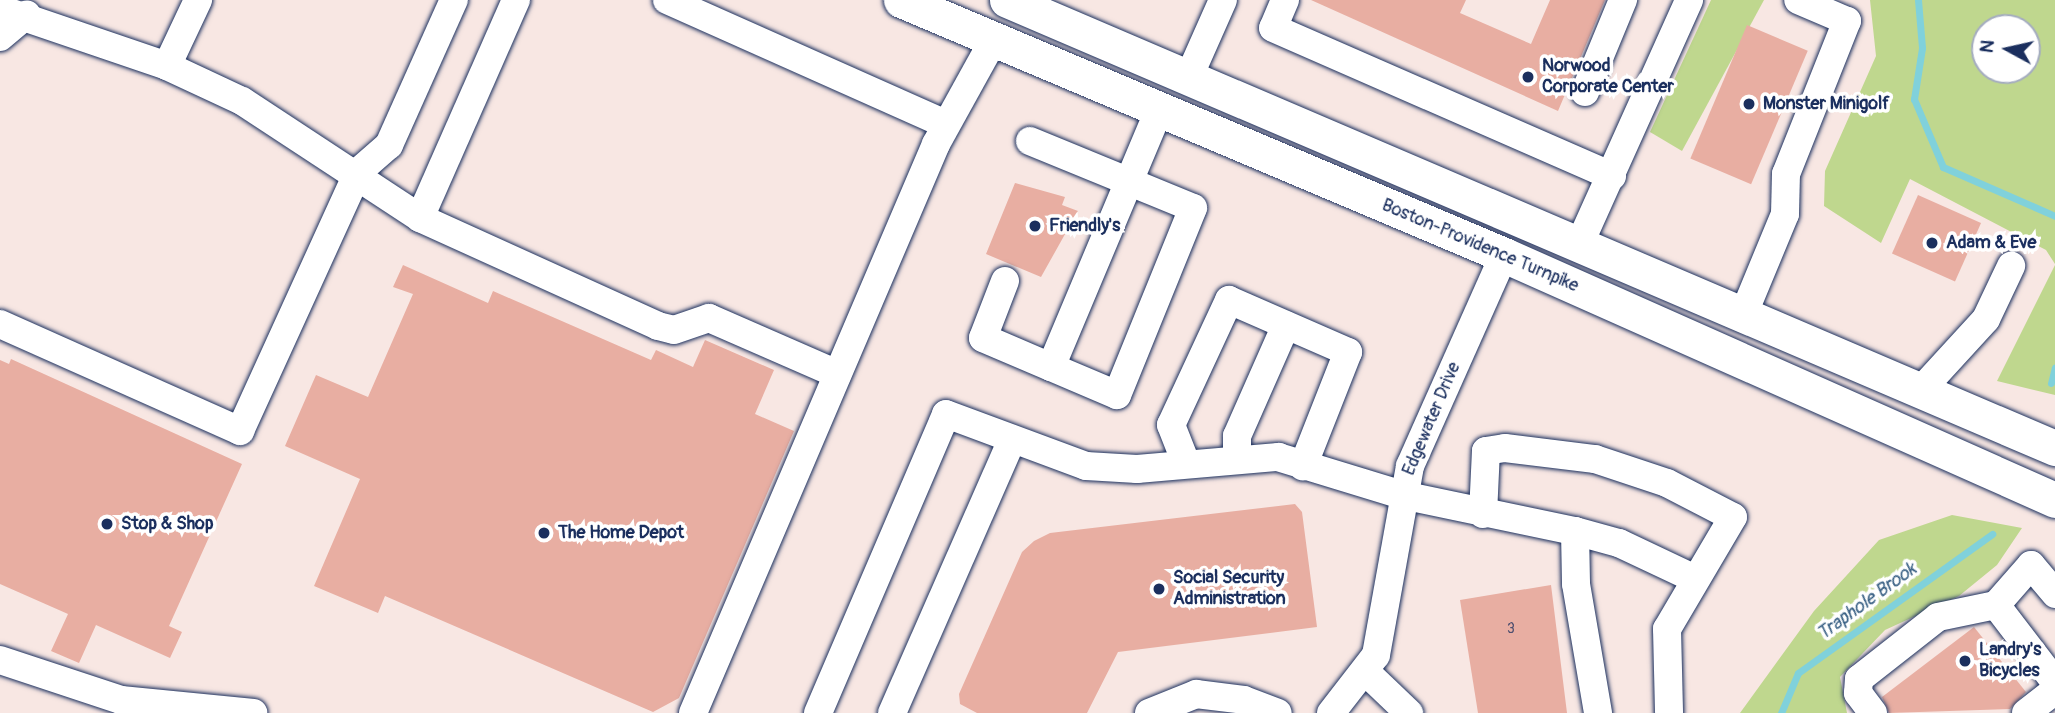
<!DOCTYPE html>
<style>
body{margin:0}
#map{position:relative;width:2055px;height:713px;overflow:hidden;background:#f8e7e3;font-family:Pangolin,sans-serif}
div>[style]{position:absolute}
.green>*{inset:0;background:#bfd78e}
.stream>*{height:7px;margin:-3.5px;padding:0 3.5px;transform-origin:3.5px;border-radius:3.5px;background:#80d1db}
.building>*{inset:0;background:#e8aea2;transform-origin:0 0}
.roads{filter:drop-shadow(0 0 2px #1b2f5e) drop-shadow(0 0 2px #1b2f5e)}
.minor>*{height:28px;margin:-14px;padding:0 14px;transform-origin:14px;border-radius:14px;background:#fff}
.major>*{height:35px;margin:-17.5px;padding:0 17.5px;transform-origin:17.5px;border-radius:17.5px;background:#fff}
.dots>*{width:19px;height:19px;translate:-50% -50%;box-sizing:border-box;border:4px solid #fff;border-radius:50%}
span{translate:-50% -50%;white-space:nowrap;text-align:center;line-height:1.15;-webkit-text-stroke:7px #fff;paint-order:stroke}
.number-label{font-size:14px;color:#4e4f6f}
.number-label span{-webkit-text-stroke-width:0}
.poi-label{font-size:18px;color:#1b2f5e;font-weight:700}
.left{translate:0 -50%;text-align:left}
.street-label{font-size:18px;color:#1b2f5e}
.water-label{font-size:19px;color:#396084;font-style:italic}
.north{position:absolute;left:1971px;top:14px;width:70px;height:70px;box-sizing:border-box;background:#fff;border:2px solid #a4acbf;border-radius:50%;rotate:278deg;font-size:19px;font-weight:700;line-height:28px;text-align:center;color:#1b2f5e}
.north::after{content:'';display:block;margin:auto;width:24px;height:32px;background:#1b2f5e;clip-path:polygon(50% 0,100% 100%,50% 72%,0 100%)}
</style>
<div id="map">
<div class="green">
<i style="clip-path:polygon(1711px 0,1764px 0,1682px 151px,1650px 132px)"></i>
<i style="clip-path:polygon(evenodd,1870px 0,2055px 0,2055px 264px,2046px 250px,1910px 179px,1881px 243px,1824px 206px,1825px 171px,1876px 56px,1870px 0,1985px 28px,2027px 28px,2027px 70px,1985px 70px,1985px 28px)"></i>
<i style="clip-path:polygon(2055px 265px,2055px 395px,1997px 381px)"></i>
<i style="clip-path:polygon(1952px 515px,2022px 528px,1997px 565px,1959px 596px,1885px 630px,1840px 677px,1847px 713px,1740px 713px,1814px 611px,1879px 540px)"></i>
</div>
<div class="stream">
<i style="left:1918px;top:0;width:48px;rotate:85.2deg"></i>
<i style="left:1922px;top:48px;width:52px;rotate:98.9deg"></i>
<i style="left:1914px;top:99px;width:74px;rotate:66.9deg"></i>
<i style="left:1943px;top:167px;width:122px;rotate:23.6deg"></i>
<i style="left:2051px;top:383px;width:16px;rotate:-76deg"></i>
<i style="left:1781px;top:713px;width:43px;rotate:-67deg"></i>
<i style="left:1798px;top:673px;width:239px;rotate:-35.6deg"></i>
</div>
<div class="building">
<i style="clip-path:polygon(1311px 0,1466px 0,1460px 13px,1531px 44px,1550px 0,1605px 0,1558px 111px)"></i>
<i style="left:1747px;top:25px;width:66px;height:145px;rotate:23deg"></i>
<i style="clip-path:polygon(1015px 183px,1065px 197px,1062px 205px,1078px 211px,1041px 277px,986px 254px)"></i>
<i style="left:1918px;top:195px;width:69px;height:64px;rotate:24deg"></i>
<i style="clip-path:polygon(403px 265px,488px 303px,493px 291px,651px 360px,656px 350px,693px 367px,705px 340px,774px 370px,755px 414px,794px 431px,679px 698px,653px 712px,385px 596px,378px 613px,314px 586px,360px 479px,285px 446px,316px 375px,368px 397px,413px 294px,393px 287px)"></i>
<i style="clip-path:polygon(11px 359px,242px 464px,169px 626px,182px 632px,170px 658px,96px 625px,79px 663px,51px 651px,68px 614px,0 584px,0 360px,9px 364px)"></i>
<i style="clip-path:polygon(1295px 504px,1302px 512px,1317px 627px,1118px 652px,1087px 713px,977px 713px,960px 704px,959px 694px,1022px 552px,1034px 541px,1050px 533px)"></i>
<i style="clip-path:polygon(1551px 585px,1567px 713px,1478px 713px,1460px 600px)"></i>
<i style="clip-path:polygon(1974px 627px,2026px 692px,2010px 709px,1889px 713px,1882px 697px)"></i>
</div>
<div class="roads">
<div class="minor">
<i style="left:516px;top:0;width:238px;rotate:113.8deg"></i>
<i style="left:420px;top:218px;width:261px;rotate:24.4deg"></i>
<i style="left:658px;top:326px;width:16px;rotate:14deg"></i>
<i style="left:674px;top:330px;width:37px;rotate:-19deg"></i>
<i style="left:709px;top:318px;width:140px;rotate:23.6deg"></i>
<i style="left:667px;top:0;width:304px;rotate:24deg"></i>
<i style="left:1285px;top:0;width:30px;rotate:113deg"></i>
<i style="left:1273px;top:28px;width:370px;rotate:23.6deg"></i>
<i style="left:0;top:9px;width:176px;rotate:18.8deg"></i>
<i style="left:167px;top:66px;width:73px;rotate:-64.8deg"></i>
<i style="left:0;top:37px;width:35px;rotate:-40deg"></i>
<i style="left:167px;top:66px;width:83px;rotate:25deg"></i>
<i style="left:242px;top:101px;width:213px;rotate:33.3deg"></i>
<i style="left:1188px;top:79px;width:86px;rotate:-66.1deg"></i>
<i style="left:1585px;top:92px;width:100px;rotate:-67.6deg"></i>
<i style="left:1030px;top:141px;width:176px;rotate:22.3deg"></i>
<i style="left:1193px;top:208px;width:202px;rotate:112.1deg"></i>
<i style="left:1117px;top:395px;width:72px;rotate:-157deg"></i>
<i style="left:1580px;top:243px;width:266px;rotate:-65.8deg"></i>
<i style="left:1005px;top:281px;width:61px;rotate:111.1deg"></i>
<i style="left:983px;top:338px;width:74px;rotate:23.1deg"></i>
<i style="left:1051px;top:367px;width:279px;rotate:-67.2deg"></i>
<i style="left:1744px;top:313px;width:107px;rotate:-67.5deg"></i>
<i style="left:1785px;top:214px;width:40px;rotate:-88.6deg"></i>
<i style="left:1786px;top:174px;width:165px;rotate:-68.3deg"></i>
<i style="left:1847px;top:21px;width:53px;rotate:-156.8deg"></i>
<i style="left:0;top:324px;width:263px;rotate:24deg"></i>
<i style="left:240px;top:431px;width:285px;rotate:-65.5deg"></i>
<i style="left:358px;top:172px;width:41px;rotate:-41.1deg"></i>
<i style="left:389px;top:145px;width:159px;rotate:-65.9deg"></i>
<i style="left:1921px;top:390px;width:96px;rotate:-47.5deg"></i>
<i style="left:1986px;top:319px;width:59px;rotate:-64.7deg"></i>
<i style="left:1237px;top:458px;width:22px;rotate:-90deg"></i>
<i style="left:1237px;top:436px;width:121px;rotate:-66.2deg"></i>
<i style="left:1186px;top:463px;width:41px;rotate:-111.5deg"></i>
<i style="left:1171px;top:425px;width:138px;rotate:-65.1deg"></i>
<i style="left:1229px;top:300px;width:130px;rotate:23.6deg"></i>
<i style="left:1348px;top:352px;width:123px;rotate:111.5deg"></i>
<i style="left:1483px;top:514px;width:63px;rotate:-87.3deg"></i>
<i style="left:1486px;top:451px;width:19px;rotate:-9deg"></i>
<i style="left:1505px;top:448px;width:91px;rotate:7deg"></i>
<i style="left:1595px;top:459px;width:76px;rotate:18.4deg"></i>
<i style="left:1667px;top:483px;width:74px;rotate:27.3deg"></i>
<i style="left:1733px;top:517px;width:130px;rotate:120.5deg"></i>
<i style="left:1667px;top:629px;width:84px;rotate:88.6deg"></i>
<i style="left:1575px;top:531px;width:46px;rotate:15.3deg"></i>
<i style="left:1619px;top:543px;width:84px;rotate:25.3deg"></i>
<i style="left:1996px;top:605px;width:53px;rotate:-48.8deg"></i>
<i style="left:2031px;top:565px;width:38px;rotate:50deg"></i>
<i style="left:0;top:660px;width:127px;rotate:18.3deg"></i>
<i style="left:121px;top:700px;width:133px;rotate:5.6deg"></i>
<i style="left:1365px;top:671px;width:61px;rotate:43.7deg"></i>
<i style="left:693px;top:713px;width:619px;rotate:-66.87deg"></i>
<i style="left:936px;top:144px;width:120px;rotate:-61.1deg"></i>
<i style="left:818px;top:713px;width:325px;rotate:-66.8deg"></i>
<i style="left:946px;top:414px;width:149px;rotate:20.4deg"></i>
<i style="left:1086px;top:466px;width:51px;rotate:3.4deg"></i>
<i style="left:1137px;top:469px;width:142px;rotate:-4.9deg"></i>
<i style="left:1278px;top:457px;width:130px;rotate:17deg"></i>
<i style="left:1402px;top:495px;width:177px;rotate:11.8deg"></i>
<i style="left:1575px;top:531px;width:53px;rotate:88.9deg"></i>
<i style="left:1576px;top:584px;width:131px;rotate:80.3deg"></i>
<i style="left:892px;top:713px;width:298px;rotate:-66.3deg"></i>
<i style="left:1149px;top:713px;width:51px;rotate:-22deg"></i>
<i style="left:1196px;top:694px;width:48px;rotate:7.1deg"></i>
<i style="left:1244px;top:700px;width:36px;rotate:21deg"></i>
<i style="left:1331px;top:713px;width:73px;rotate:-52.2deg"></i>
<i style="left:1376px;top:655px;width:192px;rotate:-79.8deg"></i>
<i style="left:1410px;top:466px;width:231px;rotate:-66deg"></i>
<i style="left:1873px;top:713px;width:25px;rotate:-127deg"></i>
<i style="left:1858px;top:693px;width:14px;rotate:-86deg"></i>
<i style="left:1859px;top:679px;width:100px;rotate:-38.1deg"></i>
<i style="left:1938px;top:617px;width:59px;rotate:-11.7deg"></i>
<i style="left:1996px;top:605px;width:97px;rotate:52.5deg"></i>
<i style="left:2026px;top:713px;width:37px;rotate:-38deg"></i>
</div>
<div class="major">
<i style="left:901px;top:0;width:655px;rotate:22.92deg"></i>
<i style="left:1504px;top:255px;width:603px;rotate:23.97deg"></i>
<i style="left:1007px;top:0;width:1140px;rotate:23.15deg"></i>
</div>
</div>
<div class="dots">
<i style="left:1528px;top:77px;background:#1b2f5e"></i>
<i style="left:1749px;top:104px;background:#1b2f5e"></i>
<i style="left:1035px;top:226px;background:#1b2f5e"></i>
<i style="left:1932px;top:243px;background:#1b2f5e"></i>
<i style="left:107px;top:524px;background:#1b2f5e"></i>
<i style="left:544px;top:533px;background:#1b2f5e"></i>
<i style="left:1159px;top:589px;background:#1b2f5e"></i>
<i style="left:1965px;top:661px;background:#1b2f5e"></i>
</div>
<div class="number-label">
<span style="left:1511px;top:629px">3</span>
</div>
<div class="poi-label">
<span class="left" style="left:1542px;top:77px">Norwood<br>Corporate Center</span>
<span class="left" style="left:1763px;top:104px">Monster Minigolf</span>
<span class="left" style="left:1049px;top:226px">Friendly's</span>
<span class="left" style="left:1946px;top:243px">Adam &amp; Eve</span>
<span class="left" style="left:121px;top:524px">Stop &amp; Shop</span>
<span class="left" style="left:558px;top:533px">The Home Depot</span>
<span class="left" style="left:1173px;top:589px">Social Security<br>Administration</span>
<span class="left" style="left:1979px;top:661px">Landry's<br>Bicycles</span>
</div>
<div class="street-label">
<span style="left:1480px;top:246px;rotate:23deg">Boston-Providence Turnpike</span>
<span style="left:1432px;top:419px;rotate:-67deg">Edgewater Drive</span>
</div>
<div class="water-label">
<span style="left:1867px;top:602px;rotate:-36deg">Traphole Brook</span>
</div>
<div class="north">N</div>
</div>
